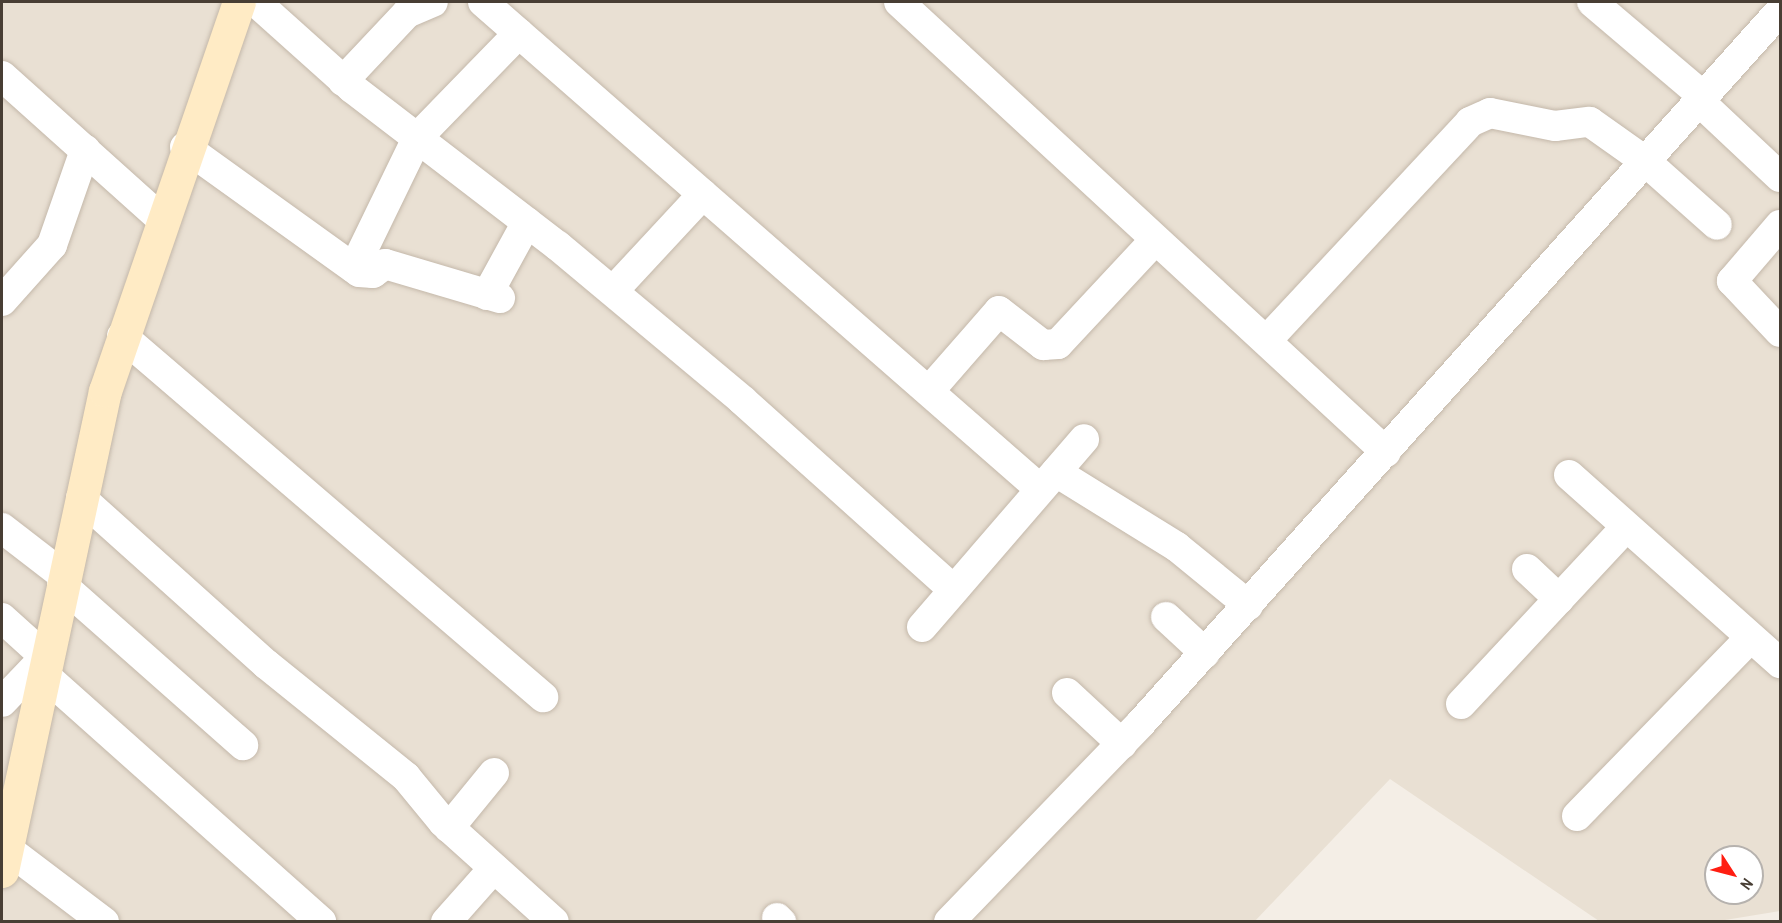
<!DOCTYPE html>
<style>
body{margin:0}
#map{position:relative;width:1782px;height:923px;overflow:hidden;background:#f4eee6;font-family:"Archivo Narrow",sans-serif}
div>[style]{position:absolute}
.residential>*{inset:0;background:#e9e0d3}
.roads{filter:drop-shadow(0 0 2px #c4b8aa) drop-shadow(0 0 2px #c4b8aa)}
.street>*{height:30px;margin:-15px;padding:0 15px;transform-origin:15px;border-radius:15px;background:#fff}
.secondary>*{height:33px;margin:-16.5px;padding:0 16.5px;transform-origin:16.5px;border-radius:16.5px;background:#ffebc5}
span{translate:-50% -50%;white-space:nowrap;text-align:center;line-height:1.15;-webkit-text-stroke:5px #fff;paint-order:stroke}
.frame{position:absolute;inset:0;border:3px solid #483e34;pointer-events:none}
.north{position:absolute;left:1704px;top:845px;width:60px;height:60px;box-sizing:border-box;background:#fff;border:2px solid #b6b2ae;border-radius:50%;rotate:126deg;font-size:16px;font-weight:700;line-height:24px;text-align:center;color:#483e34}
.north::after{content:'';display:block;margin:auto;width:21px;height:27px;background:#ff1e12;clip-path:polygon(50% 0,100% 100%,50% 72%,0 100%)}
</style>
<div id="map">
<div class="residential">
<i style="clip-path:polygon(evenodd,2px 2px,1780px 2px,1780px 911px,1719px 921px,1599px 921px,1390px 779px,1255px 921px,2px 922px,2px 2px,1716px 857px,1752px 857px,1752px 893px,1716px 893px,1716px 857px)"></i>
</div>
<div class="roads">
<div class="street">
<i style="left:256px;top:2px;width:129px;rotate:41.9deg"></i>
<i style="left:352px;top:88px;width:260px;rotate:37.5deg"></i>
<i style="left:558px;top:246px;width:240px;rotate:39.9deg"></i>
<i style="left:742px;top:400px;width:283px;rotate:41.9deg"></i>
<i style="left:483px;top:2px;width:740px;rotate:41.16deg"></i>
<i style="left:899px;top:2px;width:663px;rotate:42.74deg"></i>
<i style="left:1592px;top:2px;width:145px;rotate:40.3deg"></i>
<i style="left:2px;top:76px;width:212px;rotate:41.9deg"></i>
<i style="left:343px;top:81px;width:93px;rotate:-46.7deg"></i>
<i style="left:407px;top:13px;width:28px;rotate:-23deg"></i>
<i style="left:1699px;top:101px;width:111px;rotate:43.2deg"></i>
<i style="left:185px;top:147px;width:214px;rotate:35.7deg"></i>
<i style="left:359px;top:272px;width:14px;rotate:4deg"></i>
<i style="left:373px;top:273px;width:15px;rotate:-37deg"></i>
<i style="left:385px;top:264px;width:120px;rotate:16.5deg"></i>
<i style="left:1780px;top:225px;width:74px;rotate:130.6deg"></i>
<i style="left:1732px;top:281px;width:70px;rotate:46.7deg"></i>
<i style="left:354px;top:268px;width:144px;rotate:-64.1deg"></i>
<i style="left:417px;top:138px;width:146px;rotate:-45.8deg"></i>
<i style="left:613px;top:291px;width:132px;rotate:-47.1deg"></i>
<i style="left:487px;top:295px;width:83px;rotate:-61.3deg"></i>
<i style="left:2px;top:301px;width:75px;rotate:-48.2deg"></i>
<i style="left:52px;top:245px;width:101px;rotate:-70.8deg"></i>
<i style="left:122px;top:336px;width:555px;rotate:40.61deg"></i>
<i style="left:1267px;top:340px;width:298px;rotate:-47deg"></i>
<i style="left:1470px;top:122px;width:22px;rotate:-24deg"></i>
<i style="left:1490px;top:113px;width:66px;rotate:11.3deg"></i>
<i style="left:1555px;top:126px;width:35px;rotate:-7deg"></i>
<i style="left:1590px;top:122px;width:67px;rotate:35.3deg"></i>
<i style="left:1645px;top:161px;width:96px;rotate:41.6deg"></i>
<i style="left:929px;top:391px;width:106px;rotate:-48.8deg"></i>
<i style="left:999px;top:311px;width:56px;rotate:37.7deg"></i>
<i style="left:1043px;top:345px;width:15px;rotate:-4deg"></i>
<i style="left:1058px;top:344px;width:142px;rotate:-47deg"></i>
<i style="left:1056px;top:472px;width:142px;rotate:31.8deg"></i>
<i style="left:1177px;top:547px;width:92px;rotate:39.2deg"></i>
<i style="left:1569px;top:475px;width:283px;rotate:41.7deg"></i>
<i style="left:81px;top:498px;width:249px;rotate:41.9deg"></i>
<i style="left:266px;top:664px;width:180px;rotate:38.9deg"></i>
<i style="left:406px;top:777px;width:58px;rotate:50.6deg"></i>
<i style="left:443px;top:822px;width:149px;rotate:42deg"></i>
<i style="left:2px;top:528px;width:78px;rotate:37.7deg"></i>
<i style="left:1527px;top:569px;width:44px;rotate:43.2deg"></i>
<i style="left:62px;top:585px;width:242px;rotate:41.5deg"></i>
<i style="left:1166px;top:617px;width:53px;rotate:42.7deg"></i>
<i style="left:2px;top:618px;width:58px;rotate:42.2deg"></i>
<i style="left:45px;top:657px;width:62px;rotate:133.7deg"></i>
<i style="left:922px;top:627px;width:248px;rotate:-49.2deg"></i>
<i style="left:42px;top:673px;width:374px;rotate:41.7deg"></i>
<i style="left:1067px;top:693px;width:75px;rotate:42.8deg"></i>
<i style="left:1461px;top:704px;width:242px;rotate:-47deg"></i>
<i style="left:1577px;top:816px;width:248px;rotate:-45.8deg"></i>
<i style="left:449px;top:828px;width:71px;rotate:-50.7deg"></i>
<i style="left:6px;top:848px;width:123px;rotate:37.1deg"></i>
<i style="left:777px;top:918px;width:6px;rotate:45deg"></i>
<i style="left:446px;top:922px;width:72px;rotate:-48.4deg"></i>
<i style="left:949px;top:922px;width:277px;rotate:-46deg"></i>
<i style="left:1141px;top:723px;width:957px;rotate:-48.09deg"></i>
</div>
<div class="secondary">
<i style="left:2px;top:871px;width:491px;rotate:-77.9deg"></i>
<i style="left:105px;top:391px;width:411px;rotate:-71deg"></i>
</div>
</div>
<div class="frame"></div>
<div class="north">N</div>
</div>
